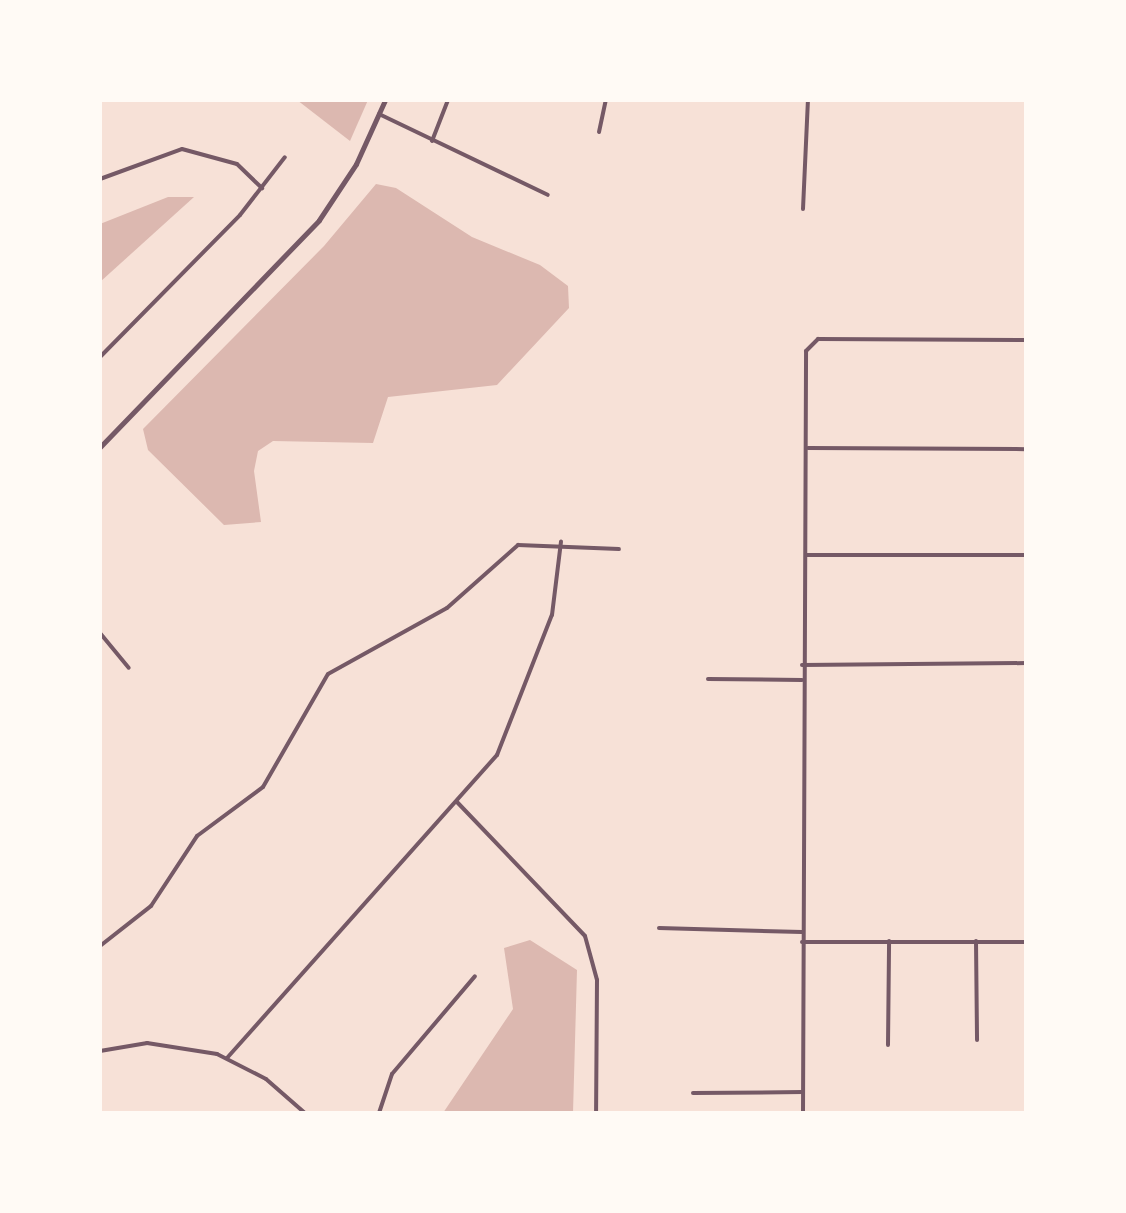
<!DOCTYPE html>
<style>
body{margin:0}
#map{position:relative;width:1126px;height:1213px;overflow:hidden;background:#f7e1d7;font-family:"Work Sans",sans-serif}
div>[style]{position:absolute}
.water>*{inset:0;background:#dcb8b0}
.minor>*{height:4px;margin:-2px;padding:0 2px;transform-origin:2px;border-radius:2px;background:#755966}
.tertiary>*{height:5px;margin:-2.5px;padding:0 2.5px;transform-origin:2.5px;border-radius:2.5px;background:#755966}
span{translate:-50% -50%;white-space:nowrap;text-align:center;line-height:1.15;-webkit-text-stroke:10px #fffaf5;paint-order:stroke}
.frame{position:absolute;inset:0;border:102px solid #fffaf5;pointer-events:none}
</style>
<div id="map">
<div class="water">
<i style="clip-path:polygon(297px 100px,368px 100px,350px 141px)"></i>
<i style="clip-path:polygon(376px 184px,396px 188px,472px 237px,540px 265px,568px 286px,569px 308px,497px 385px,388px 397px,373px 443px,273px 441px,258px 451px,254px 471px,261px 522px,224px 525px,148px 450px,143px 429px,324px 246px)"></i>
<i style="clip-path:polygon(168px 197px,194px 197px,100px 282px,100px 224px)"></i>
<i style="clip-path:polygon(530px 940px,577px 970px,573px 1113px,443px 1113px,513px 1009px,504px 948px)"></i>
</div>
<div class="minor">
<i style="left:379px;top:114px;width:187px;rotate:25.6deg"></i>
<i style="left:599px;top:132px;width:33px;rotate:-78deg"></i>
<i style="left:432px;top:141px;width:44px;rotate:-68.7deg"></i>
<i style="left:100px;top:179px;width:87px;rotate:-20.1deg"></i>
<i style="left:182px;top:149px;width:57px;rotate:15.3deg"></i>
<i style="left:237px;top:164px;width:35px;rotate:44deg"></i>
<i style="left:803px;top:209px;width:109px;rotate:-87.4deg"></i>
<i style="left:100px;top:357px;width:199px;rotate:-45.4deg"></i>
<i style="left:240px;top:215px;width:73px;rotate:-52.2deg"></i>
<i style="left:808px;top:448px;width:218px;rotate:0.3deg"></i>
<i style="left:806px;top:555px;width:220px"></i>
<i style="left:100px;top:633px;width:45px;rotate:50.4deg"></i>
<i style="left:802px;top:665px;width:224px;rotate:-0.5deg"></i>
<i style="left:708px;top:679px;width:94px;rotate:0.6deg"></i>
<i style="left:457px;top:802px;width:185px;rotate:46.3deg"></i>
<i style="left:585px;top:936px;width:46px;rotate:74.7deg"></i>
<i style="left:597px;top:980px;width:133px;rotate:90.4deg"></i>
<i style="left:659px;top:928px;width:143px;rotate:1.6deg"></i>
<i style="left:976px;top:941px;width:99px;rotate:89.4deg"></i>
<i style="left:802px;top:942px;width:224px"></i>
<i style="left:100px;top:946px;width:65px;rotate:-38.1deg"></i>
<i style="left:151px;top:906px;width:84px;rotate:-56.7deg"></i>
<i style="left:197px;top:836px;width:82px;rotate:-36.6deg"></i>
<i style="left:263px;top:787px;width:130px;rotate:-60.1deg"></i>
<i style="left:328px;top:674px;width:136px;rotate:-29deg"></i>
<i style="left:447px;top:608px;width:95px;rotate:-41.6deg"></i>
<i style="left:518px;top:545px;width:101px;rotate:2.3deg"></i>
<i style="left:888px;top:1045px;width:104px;rotate:-89.4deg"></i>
<i style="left:100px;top:1051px;width:48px;rotate:-9.7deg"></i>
<i style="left:147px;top:1043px;width:71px;rotate:8.9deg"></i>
<i style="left:217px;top:1054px;width:55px;rotate:27deg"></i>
<i style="left:266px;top:1079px;width:52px;rotate:41.1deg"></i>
<i style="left:227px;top:1058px;width:406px;rotate:-48.3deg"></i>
<i style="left:497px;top:755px;width:150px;rotate:-68.6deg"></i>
<i style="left:552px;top:615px;width:74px;rotate:-83deg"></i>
<i style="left:693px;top:1093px;width:110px;rotate:-0.5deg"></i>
<i style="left:379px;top:1113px;width:41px;rotate:-71.6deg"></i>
<i style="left:392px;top:1074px;width:128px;rotate:-49.7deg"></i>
<i style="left:803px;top:1113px;width:762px;rotate:-89.77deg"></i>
<i style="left:806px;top:351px;width:17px;rotate:-45deg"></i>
<i style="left:818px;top:339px;width:208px;rotate:0.3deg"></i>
</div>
<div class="tertiary">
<i style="left:100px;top:447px;width:315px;rotate:-46deg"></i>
<i style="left:319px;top:220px;width:67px;rotate:-56.5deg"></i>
<i style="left:356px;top:164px;width:70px;rotate:-65.6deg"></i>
</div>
<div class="frame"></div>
</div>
